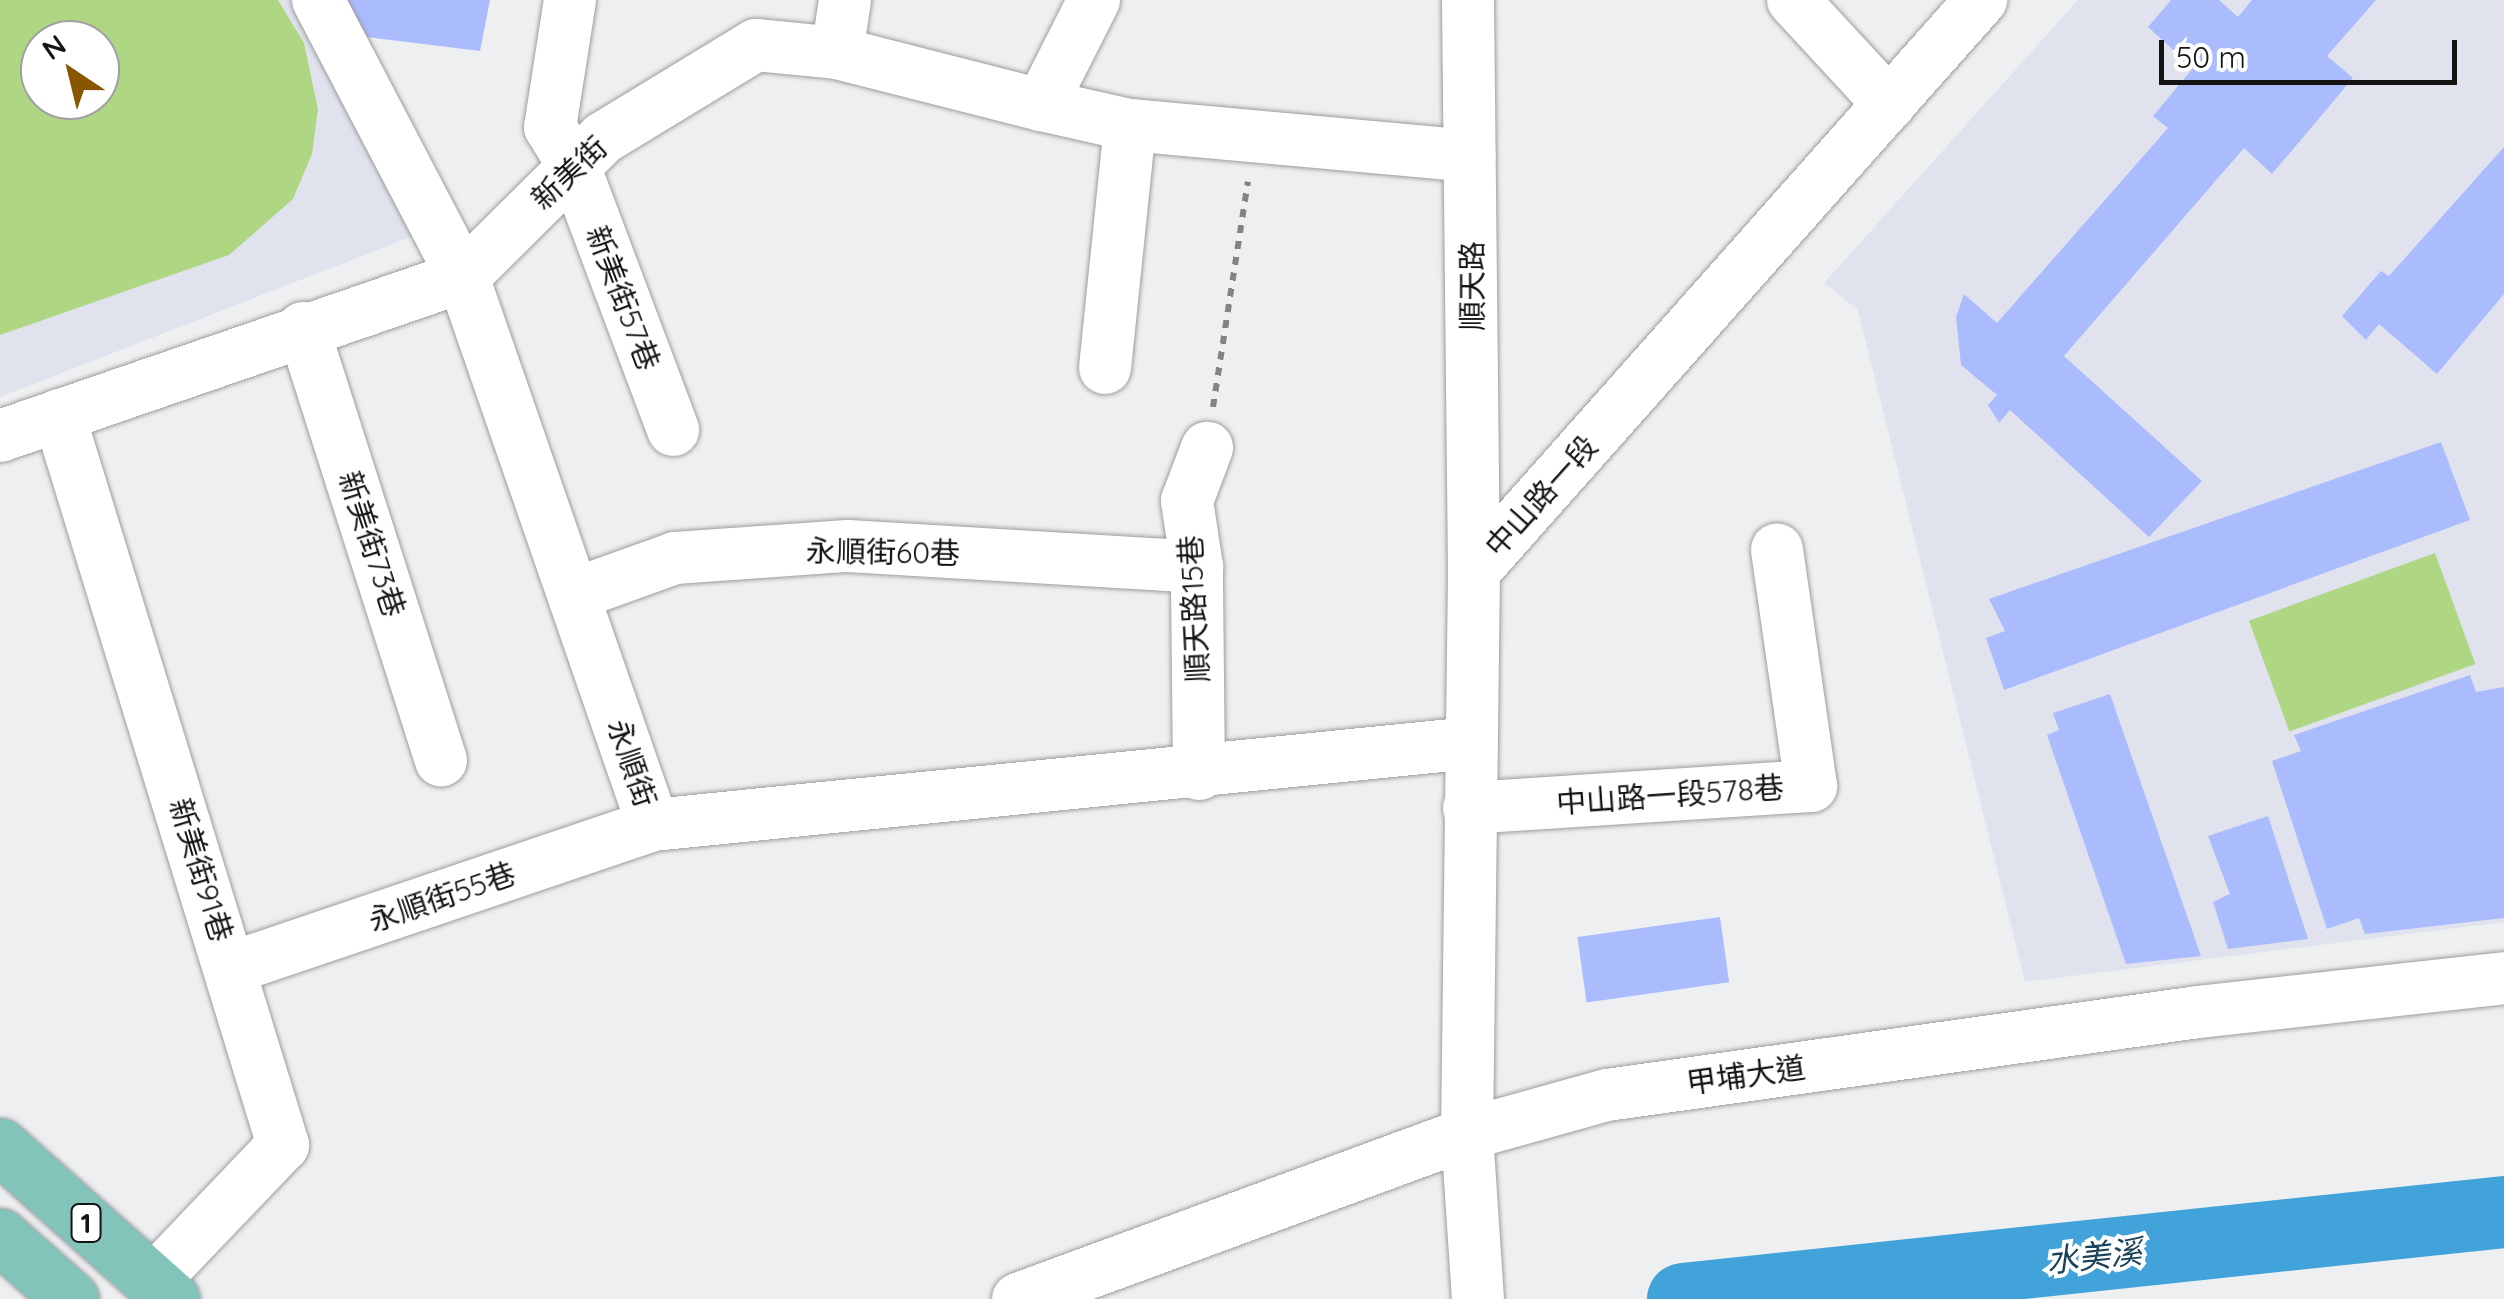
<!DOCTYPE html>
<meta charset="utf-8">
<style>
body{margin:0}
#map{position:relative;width:2504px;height:1299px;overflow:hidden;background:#eeeff1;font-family:Quicksand,"Noto Sans TC",sans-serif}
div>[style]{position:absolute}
.built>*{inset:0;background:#e0e3ed}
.green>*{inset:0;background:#afd683;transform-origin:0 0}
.river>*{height:72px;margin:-36px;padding:0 36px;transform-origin:36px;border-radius:36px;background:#41a3d9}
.building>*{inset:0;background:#aabcfe;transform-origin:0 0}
.path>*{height:6px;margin-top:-3px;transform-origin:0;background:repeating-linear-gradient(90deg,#838385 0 8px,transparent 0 16px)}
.roads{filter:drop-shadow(0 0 2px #9c9d9f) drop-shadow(0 0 2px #9c9d9f)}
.minor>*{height:52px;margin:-26px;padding:0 26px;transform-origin:26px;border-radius:26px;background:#fff}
.major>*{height:55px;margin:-27.5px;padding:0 27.5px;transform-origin:27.5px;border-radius:27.5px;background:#82c3ba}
span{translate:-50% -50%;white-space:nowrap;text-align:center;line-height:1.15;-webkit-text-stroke:8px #fff;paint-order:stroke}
.shield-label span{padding:2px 8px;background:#fff;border:2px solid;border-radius:8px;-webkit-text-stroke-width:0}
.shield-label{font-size:28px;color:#141415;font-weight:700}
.street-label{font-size:30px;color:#141415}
.water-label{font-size:32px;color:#1a4259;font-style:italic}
.north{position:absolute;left:20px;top:20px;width:100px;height:100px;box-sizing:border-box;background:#fff;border:2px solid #a1a1a1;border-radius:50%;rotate:325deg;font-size:28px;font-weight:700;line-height:40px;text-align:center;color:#141415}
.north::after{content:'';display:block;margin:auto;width:35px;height:45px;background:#895600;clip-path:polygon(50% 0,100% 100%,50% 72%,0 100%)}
.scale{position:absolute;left:2159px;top:40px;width:298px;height:45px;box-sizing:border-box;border:5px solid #141415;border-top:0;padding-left:12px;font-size:30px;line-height:35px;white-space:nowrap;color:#141415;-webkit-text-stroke:8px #fff;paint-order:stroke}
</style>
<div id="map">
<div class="built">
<i style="clip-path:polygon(evenodd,0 0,299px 0,413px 236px,0 397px,0 0,40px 40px,100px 40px,100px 100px,40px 100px,40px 40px)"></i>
<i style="clip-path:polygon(2078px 0,2504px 0,2504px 922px,2025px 982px,1858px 310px,1824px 283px)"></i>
</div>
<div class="green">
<i style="clip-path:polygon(evenodd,0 0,278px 0,304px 43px,318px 109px,312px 154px,293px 199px,229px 255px,0 335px,0 0,40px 40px,100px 40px,100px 100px,40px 100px,40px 40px)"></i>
<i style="left:2435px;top:553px;width:118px;height:198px;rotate:70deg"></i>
</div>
<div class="river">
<i style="left:1683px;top:1299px;width:826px;rotate:-6.05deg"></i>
</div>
<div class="building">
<i style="clip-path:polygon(335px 0,490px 0,480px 51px,350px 35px)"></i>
<i style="clip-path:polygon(2171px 0,2219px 0,2238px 17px,2252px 0,2376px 0,2327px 56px,2353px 78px,2272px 174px,2244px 148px,2064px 356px,2202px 481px,2149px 537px,2010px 410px,1999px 423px,1988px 405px,1997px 395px,1961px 365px,1956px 317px,1964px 294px,1997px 323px,2168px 128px,2153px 116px,2193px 68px,2148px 27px)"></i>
<i style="clip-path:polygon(2504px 147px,2504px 294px,2437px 374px,2379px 324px,2366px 340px,2342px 316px,2381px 271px,2389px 276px)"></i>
<i style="clip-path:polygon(2441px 442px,2470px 520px,2004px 690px,1986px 638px,2005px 631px,1989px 599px)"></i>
<i style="clip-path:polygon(2470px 675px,2476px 692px,2504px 687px,2504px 918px,2365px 934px,2359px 918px,2327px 929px,2272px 761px,2301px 751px,2294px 735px)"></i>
<i style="clip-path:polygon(2110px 694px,2201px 956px,2126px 964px,2047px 735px,2059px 730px,2053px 713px)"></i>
<i style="clip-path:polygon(2268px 816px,2308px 939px,2228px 949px,2213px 902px,2230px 894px,2208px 836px)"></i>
<i style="left:1720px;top:917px;width:66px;height:144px;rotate:82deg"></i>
</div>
<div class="path">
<i style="left:1213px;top:407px;width:228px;rotate:-81.2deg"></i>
</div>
<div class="roads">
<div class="minor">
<i style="left:318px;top:0;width:313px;rotate:62.4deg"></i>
<i style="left:463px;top:277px;width:580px;rotate:70.88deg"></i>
<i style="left:653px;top:825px;width:822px;rotate:-5.72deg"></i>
<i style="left:570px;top:0;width:129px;rotate:98.9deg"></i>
<i style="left:550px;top:127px;width:46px;rotate:58.4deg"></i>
<i style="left:574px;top:166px;width:282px;rotate:69.4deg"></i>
<i style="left:1468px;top:0;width:571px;rotate:89.4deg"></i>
<i style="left:1474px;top:571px;width:563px;rotate:90.71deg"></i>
<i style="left:1467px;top:1134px;width:165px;rotate:86.2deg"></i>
<i style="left:1793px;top:0;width:142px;rotate:47.3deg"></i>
<i style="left:837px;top:53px;width:54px;rotate:-81.4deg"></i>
<i style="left:1041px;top:105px;width:91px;rotate:12.7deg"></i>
<i style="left:1130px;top:125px;width:341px;rotate:5.2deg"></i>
<i style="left:303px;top:328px;width:454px;rotate:72.3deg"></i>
<i style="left:1105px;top:368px;width:244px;rotate:-84.1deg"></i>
<i style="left:59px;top:415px;width:764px;rotate:72.94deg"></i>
<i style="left:283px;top:1145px;width:190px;rotate:133.7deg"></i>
<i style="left:0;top:436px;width:490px;rotate:-19deg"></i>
<i style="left:463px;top:277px;width:197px;rotate:-44.8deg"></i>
<i style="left:603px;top:138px;width:179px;rotate:-31.3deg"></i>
<i style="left:756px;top:45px;width:81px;rotate:5.6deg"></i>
<i style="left:837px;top:53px;width:211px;rotate:14.3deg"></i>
<i style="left:1041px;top:105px;width:118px;rotate:-63.2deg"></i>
<i style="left:1474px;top:571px;width:764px;rotate:-48.4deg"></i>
<i style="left:575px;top:594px;width:106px;rotate:-19.8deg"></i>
<i style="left:675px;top:558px;width:173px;rotate:-4deg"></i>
<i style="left:848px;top:546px;width:350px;rotate:3.4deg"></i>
<i style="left:1199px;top:774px;width:207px;rotate:-90.6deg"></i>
<i style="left:1197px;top:567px;width:67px;rotate:-98.6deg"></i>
<i style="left:1187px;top:501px;width:57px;rotate:-69.3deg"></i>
<i style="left:1469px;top:808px;width:343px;rotate:-3.7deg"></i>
<i style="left:1811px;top:786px;width:239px;rotate:-98.2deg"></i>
<i style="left:231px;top:968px;width:446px;rotate:-18.7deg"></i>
<i style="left:1018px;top:1299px;width:478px;rotate:-20.2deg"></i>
<i style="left:1467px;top:1134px;width:145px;rotate:-15.6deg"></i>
<i style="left:1607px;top:1095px;width:597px;rotate:-7.99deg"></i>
<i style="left:2198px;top:1012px;width:308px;rotate:-6.3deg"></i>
</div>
<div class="major">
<i style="left:0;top:1146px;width:230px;rotate:41.7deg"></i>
<i style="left:0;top:1236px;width:95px;rotate:41.6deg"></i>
</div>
</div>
<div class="shield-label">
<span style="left:86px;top:1223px">1</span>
</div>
<div class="street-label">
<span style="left:569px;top:173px;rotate:-43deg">新美街</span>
<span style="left:1472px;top:286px;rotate:-90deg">順天路</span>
<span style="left:623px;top:298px;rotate:69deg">新美街57巷</span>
<span style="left:1541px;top:496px;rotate:-48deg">中山路一段</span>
<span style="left:372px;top:544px;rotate:72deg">新美街73巷</span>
<span style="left:883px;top:552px;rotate:1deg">永順街60巷</span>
<span style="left:1194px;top:609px;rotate:-93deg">順天路15巷</span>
<span style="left:632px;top:763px;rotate:71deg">永順街</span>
<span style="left:1670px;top:795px;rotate:-4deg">中山路一段578巷</span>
<span style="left:201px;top:870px;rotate:73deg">新美街91巷</span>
<span style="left:442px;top:897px;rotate:-19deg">永順街55巷</span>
<span style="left:1746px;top:1075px;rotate:-8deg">甲埔大道</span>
</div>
<div class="water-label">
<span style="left:2094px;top:1256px;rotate:-6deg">水美溪</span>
</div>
<div class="north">N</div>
<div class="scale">50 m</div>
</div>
